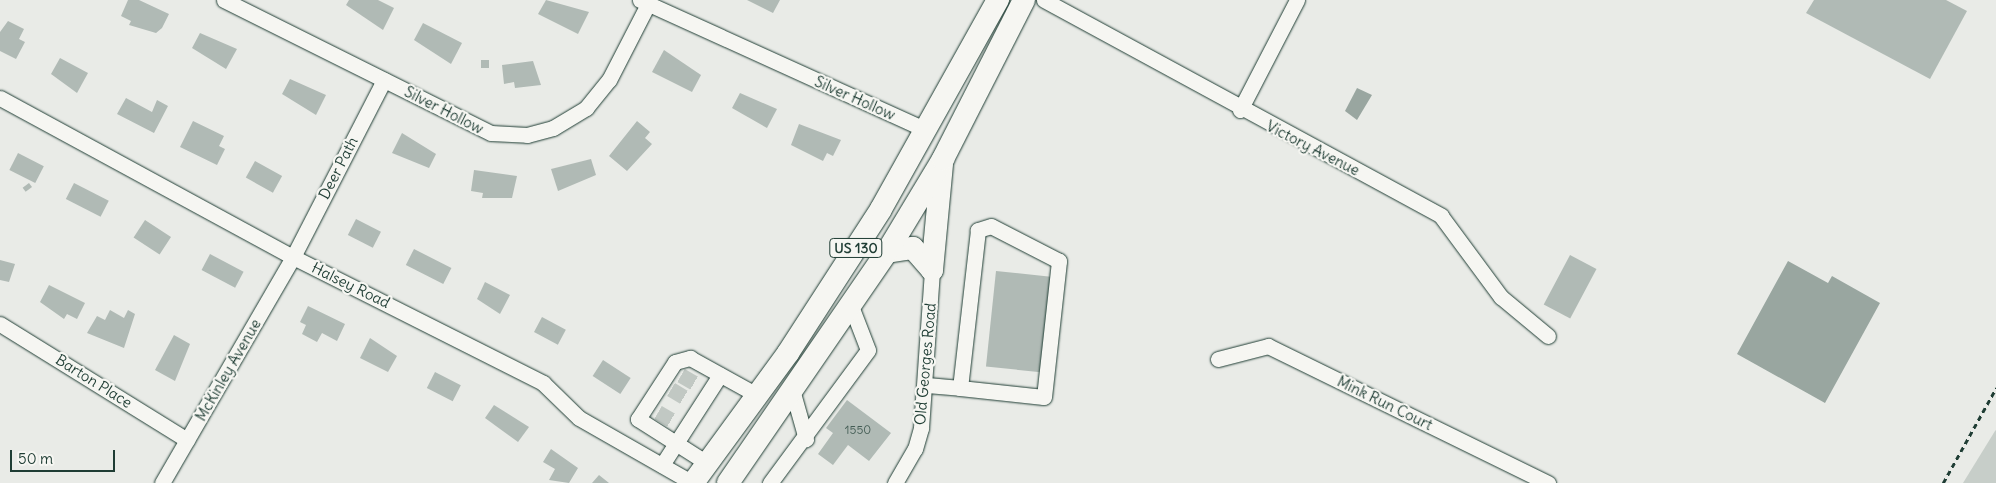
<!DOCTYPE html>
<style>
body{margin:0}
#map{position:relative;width:1996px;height:483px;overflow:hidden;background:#e9ebe7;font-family:Delius,sans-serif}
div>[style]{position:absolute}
.green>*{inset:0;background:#c7cec9}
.water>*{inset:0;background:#99a6a0}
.building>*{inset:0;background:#b0bab5;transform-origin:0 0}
.minor-tunnel>*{height:15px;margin-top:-7.5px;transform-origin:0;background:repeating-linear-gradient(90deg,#c1c8c3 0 15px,transparent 0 23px)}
.path>*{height:2.5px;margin-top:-1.25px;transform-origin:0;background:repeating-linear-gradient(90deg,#1f3d34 0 5px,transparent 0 9px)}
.roads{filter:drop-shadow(0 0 1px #1f3d34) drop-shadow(0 0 1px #1f3d34)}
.minor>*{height:15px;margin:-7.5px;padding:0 7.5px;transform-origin:7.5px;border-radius:7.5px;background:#f6f6f2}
.highway>*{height:22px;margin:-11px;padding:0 11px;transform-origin:11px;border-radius:11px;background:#f6f6f2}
span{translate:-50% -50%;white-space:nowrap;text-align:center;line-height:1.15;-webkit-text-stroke:4.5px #f6f6f2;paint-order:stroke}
.number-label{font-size:12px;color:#435c54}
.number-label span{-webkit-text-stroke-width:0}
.shield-label span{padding:1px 4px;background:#f6f6f2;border:1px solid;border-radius:4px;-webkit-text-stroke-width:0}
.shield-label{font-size:14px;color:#1f3d34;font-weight:700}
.street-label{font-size:15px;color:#1f3d34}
.scale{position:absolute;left:10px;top:450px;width:105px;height:22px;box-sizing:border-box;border:2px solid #1f3d34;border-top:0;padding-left:6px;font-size:15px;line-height:18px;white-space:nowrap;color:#1f3d34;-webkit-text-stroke:4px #f6f6f2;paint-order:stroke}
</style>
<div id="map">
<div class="green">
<i style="clip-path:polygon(1996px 430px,1996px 483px,1963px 483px,1995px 431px)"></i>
</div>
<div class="water">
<i style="clip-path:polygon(1357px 88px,1372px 95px,1357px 120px,1345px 111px)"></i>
<i style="clip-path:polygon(1788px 261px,1828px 283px,1832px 276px,1880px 303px,1825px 403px,1737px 354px)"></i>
</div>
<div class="building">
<i style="clip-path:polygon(128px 0,139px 0,169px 14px,162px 28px,156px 33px,129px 25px,131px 21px,121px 16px)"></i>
<i style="clip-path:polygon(349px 0,378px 0,394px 8px,383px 30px,346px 5px)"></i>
<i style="clip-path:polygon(546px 0,589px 12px,578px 34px,538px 14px)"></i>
<i style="clip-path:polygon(747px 0,780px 0,773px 13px)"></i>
<i style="clip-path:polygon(1814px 0,1946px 0,1967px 11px,1930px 79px,1806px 13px)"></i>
<i style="clip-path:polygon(8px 21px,24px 29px,19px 39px,25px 42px,16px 59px,0 51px,0 32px)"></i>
<i style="clip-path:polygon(423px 23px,462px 43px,451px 64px,414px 40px)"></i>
<i style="clip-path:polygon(200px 33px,237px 49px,226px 69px,192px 48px)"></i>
<i style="clip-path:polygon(664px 50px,701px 75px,692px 92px,652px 72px)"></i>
<i style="clip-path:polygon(60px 58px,88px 73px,77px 93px,51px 74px)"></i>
<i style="left:481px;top:60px;width:8px;height:8px"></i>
<i style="clip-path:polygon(533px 61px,541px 85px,515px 88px,514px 82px,504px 84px,502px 65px)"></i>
<i style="clip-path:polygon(290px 79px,326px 95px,316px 115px,282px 94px)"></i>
<i style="clip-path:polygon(740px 93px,777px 109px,767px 128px,732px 108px)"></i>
<i style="clip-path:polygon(126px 98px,152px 112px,157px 100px,168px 106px,154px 133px,117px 114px)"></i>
<i style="clip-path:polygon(193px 121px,224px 136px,219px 146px,225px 149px,217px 165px,180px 147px)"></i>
<i style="clip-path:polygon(637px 121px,650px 132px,645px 138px,652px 144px,627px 171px,609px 156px)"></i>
<i style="clip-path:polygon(799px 124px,841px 140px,833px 156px,827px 153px,823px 161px,791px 145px)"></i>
<i style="clip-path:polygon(402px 133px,436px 154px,429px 168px,392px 153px)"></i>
<i style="left:18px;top:153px;width:29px;height:19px;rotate:27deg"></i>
<i style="clip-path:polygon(591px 159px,596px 175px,558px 191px,551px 169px)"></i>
<i style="left:255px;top:161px;width:31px;height:19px;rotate:29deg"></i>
<i style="clip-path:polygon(474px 170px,517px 176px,512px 198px,482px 198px,483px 193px,471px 191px)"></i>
<i style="left:29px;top:183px;width:5px;height:8px;rotate:53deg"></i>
<i style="left:74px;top:183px;width:39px;height:18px;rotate:27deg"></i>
<i style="left:356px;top:219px;width:28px;height:18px;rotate:27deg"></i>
<i style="left:145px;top:220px;width:31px;height:21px;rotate:33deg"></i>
<i style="left:414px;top:249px;width:42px;height:18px;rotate:27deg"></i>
<i style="left:210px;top:254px;width:38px;height:18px;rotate:28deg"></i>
<i style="left:1570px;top:255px;width:30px;height:56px;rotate:28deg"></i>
<i style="clip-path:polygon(0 260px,15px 264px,9px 282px,0 280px)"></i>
<i style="left:996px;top:271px;width:55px;height:96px;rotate:6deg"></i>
<i style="clip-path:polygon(485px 282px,510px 295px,500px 314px,477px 299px)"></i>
<i style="clip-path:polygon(49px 285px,85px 303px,77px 319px,67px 314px,64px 319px,40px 302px)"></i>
<i style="clip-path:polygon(308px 306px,345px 324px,337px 341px,322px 333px,317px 342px,302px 334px,306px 325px,300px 322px)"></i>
<i style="clip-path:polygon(110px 310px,124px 318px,128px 310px,135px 314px,124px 348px,87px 333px,97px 316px,105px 320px)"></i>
<i style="left:542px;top:317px;width:27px;height:17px;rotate:28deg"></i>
<i style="clip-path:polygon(174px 335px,190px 344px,175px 381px,155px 370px)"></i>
<i style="clip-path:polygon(370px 338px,397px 356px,388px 372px,360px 358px)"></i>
<i style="left:603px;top:360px;width:33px;height:19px;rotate:33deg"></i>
<i style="left:435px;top:372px;width:29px;height:18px;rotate:27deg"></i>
<i style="clip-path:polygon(847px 400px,891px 433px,869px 461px,848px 445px,833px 465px,818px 454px,833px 433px,826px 428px)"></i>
<i style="clip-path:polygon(494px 405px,529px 427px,518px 442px,485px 418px)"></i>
<i style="clip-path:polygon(551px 449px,578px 468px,569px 483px,549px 480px,555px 469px,543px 462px)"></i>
<i style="clip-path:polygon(599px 475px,609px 483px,592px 483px)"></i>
</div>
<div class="minor-tunnel">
<i style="left:681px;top:375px;width:20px;rotate:30deg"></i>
<i style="left:671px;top:389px;width:21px;rotate:31deg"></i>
<i style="left:658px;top:412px;width:20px;rotate:30deg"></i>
</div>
<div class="path">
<i style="left:1943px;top:483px;width:109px;rotate:-60.8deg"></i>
</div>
<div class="roads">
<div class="minor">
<i style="left:224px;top:0;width:298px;rotate:26.5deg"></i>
<i style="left:491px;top:133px;width:36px;rotate:3deg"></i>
<i style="left:527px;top:135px;width:27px;rotate:-15deg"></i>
<i style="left:553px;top:128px;width:39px;rotate:-31deg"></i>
<i style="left:586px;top:108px;width:36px;rotate:-51deg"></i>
<i style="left:609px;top:80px;width:85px;rotate:-62.8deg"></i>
<i style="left:640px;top:0;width:313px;rotate:24.4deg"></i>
<i style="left:1044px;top:0;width:452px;rotate:28.5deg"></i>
<i style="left:1441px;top:216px;width:101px;rotate:53.5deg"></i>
<i style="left:1501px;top:297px;width:61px;rotate:39.7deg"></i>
<i style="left:0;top:98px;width:333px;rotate:28.5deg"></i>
<i style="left:293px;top:257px;width:280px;rotate:26.7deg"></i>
<i style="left:543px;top:383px;width:50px;rotate:44.2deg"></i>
<i style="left:579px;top:418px;width:131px;rotate:29.7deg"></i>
<i style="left:1240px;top:110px;width:124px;rotate:-62.6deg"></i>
<i style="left:0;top:324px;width:220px;rotate:31.8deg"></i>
<i style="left:1218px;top:359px;width:52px;rotate:-14.6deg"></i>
<i style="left:1268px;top:346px;width:312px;rotate:26.1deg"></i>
<i style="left:927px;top:385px;width:33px;rotate:5deg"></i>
<i style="left:960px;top:388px;width:84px;rotate:6.1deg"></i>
<i style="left:1044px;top:397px;width:137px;rotate:-83.7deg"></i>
<i style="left:1059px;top:261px;width:76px;rotate:-152.8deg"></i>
<i style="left:991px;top:226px;width:14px;rotate:163deg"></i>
<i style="left:978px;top:230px;width:159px;rotate:96.5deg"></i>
<i style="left:793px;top:393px;width:48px;rotate:74.2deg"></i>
<i style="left:707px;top:463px;width:82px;rotate:-147.5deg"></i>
<i style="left:638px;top:419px;width:68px;rotate:-57deg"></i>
<i style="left:675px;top:362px;width:16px;rotate:-15deg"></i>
<i style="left:690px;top:358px;width:77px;rotate:28.9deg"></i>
<i style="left:662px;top:465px;width:107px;rotate:-57.2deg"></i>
<i style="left:162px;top:483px;width:261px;rotate:-59.9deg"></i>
<i style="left:293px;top:257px;width:199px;rotate:-62.8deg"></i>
<i style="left:770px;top:483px;width:165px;rotate:-53.6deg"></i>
<i style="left:868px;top:350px;width:47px;rotate:-111.1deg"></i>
<i style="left:895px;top:483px;width:39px;rotate:-60deg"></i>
<i style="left:915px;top:449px;width:22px;rotate:-74deg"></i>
<i style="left:921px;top:428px;width:158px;rotate:-86deg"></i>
</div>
<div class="highway">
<i style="left:887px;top:252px;width:26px;rotate:-9deg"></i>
<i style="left:913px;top:248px;width:29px;rotate:49deg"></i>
<i style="left:932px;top:270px;width:106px;rotate:-84.6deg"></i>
<i style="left:693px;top:483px;width:161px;rotate:-53.8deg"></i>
<i style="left:788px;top:353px;width:171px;rotate:-57.1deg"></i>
<i style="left:881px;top:209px;width:240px;rotate:-60.8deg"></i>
<i style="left:728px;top:483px;width:280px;rotate:-55.5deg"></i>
<i style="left:887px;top:252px;width:109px;rotate:-58.9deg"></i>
<i style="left:943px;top:159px;width:178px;rotate:-63deg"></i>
</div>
</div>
<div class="number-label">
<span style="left:858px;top:430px">1550</span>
</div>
<div class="shield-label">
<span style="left:856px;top:248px">US 130</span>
</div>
<div class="street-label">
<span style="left:855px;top:98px;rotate:24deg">Silver Hollow</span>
<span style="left:444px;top:110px;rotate:27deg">Silver Hollow</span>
<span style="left:1313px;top:148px;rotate:27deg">Victory Avenue</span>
<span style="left:338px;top:168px;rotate:-63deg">Deer Path</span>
<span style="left:351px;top:285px;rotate:26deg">Halsey Road</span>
<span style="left:925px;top:364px;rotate:-85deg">Old Georges Road</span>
<span style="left:228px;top:370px;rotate:-60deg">McKinley Avenue</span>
<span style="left:94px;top:381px;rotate:32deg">Barton Place</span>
<span style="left:1385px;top:403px;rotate:26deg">Mink Run Court</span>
</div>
<div class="scale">50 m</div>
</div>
